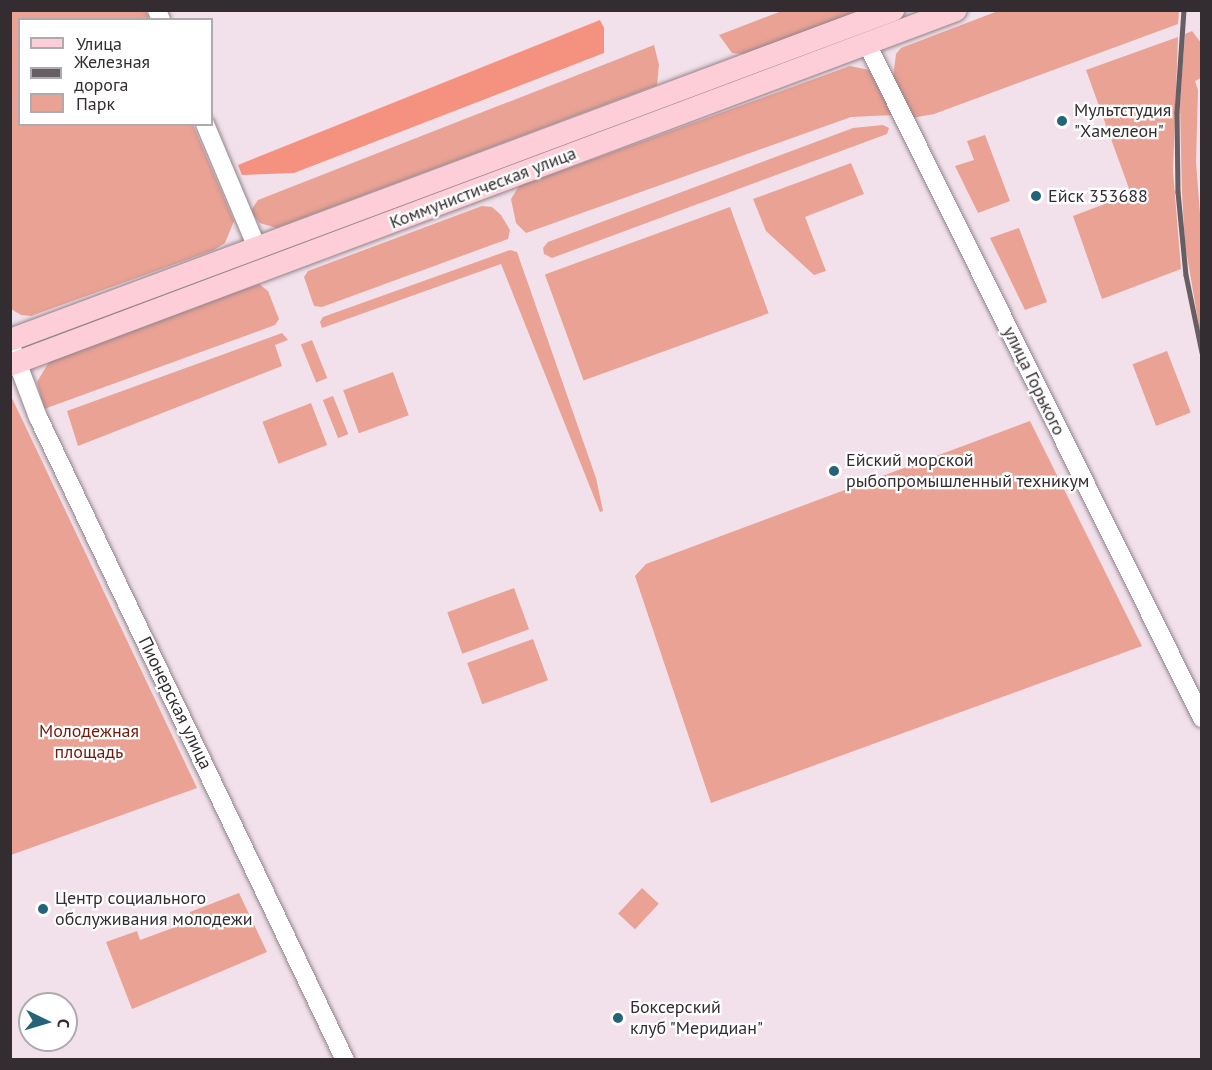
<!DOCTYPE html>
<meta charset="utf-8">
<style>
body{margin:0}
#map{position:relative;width:1212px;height:1070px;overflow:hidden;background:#f2e1ea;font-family:"PT Sans",sans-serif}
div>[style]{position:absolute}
.green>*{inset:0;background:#e9a294;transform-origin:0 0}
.forest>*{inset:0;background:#f4927f}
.roads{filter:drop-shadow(0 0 2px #90828a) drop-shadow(0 0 2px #90828a)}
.minor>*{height:18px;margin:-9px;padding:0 9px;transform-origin:9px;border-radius:9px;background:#fff}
.major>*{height:22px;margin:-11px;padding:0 11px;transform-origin:11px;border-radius:11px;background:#fdced7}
.rail>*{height:4.5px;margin:-2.25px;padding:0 2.25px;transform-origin:2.25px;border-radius:2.25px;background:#675e63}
.dots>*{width:16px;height:16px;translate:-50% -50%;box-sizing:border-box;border:3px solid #fff;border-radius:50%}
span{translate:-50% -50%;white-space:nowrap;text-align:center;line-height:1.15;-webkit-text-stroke:4.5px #fff;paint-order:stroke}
.poi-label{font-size:18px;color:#332d31}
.left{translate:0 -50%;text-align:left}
.street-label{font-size:18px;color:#332d31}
.park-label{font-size:18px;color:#6f190b}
.frame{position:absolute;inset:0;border:12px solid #332d31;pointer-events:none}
.legend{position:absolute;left:18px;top:18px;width:195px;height:108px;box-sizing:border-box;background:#fff;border:2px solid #adabad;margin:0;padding:8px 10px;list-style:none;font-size:18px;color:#332d31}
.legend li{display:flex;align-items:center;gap:12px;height:30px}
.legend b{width:30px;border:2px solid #adabad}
.north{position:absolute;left:18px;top:992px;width:60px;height:60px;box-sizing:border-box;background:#fff;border:2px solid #adabad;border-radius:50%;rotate:95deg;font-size:16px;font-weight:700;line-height:24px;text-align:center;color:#332d31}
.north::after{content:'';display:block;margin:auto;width:21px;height:27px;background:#236478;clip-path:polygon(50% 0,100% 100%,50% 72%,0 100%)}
</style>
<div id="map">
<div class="green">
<i style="clip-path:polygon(10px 11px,146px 11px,149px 19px,20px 20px,20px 124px,193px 125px,234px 221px,225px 243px,214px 250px,31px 316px,21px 315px,11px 309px)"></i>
<i style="clip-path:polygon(782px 11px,859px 11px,743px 54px,732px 53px,719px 35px)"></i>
<i style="clip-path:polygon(998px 11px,1179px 11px,1178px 24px,934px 114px,912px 118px,893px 78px,896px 54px,901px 48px)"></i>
<i style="clip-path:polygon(1192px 31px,1202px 44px,1201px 78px,1195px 81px,1198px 90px,1196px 162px,1202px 240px,1201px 338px,1185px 244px,1182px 193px,1180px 104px,1185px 34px)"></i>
<i style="clip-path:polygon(1178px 37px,1173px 171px,1181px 269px,1102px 299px,1073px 216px,1131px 194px,1086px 70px)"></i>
<i style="clip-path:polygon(654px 45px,659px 65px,657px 85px,276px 228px,260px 223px,253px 215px,252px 209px,258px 200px)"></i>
<i style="clip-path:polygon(850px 66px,869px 70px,893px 115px,851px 117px,526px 233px,516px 223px,511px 199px,519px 186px)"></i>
<i style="clip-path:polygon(883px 125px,889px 128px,887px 134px,552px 258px,544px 254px,543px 248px,548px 242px,853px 128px)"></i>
<i style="clip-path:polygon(985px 135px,1010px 201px,978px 213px,955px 166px,974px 160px,967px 141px)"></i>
<i style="clip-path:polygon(851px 163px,864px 194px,805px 217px,826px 271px,814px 275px,766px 231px,753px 199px)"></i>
<i style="clip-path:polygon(482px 206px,492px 207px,501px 215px,510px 230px,508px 239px,322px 307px,314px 306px,304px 277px,308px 271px)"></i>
<i style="left:730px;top:207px;width:113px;height:197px;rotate:70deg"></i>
<i style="clip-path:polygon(1019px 228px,1047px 302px,1025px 310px,990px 238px)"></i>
<i style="clip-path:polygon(510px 250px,517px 252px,596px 478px,603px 511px,600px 512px,501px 264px,322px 328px,320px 322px,323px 317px)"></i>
<i style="clip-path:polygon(259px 284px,268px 291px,279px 319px,275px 325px,44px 409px,37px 382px,49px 362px)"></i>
<i style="clip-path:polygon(282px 333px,288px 340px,275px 345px,282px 366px,78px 446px,67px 411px)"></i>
<i style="left:312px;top:340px;width:41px;height:12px;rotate:68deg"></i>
<i style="left:1167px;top:351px;width:66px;height:37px;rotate:69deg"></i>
<i style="left:393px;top:372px;width:46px;height:53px;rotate:70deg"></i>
<i style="clip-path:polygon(11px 396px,197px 788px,11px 855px)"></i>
<i style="left:333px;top:396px;width:41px;height:11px;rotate:68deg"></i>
<i style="left:311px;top:403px;width:45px;height:52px;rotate:69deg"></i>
<i style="clip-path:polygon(1030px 421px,1142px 646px,711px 803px,635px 576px,646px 564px)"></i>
<i style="left:514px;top:588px;width:44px;height:71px;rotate:70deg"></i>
<i style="left:533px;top:639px;width:44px;height:70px;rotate:70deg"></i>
<i style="left:642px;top:888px;width:23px;height:35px;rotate:43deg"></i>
<i style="clip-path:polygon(239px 893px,267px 952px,132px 1009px,106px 942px,137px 931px,140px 940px,192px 921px,190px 912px)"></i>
</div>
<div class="forest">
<i style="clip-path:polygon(600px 20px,604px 28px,604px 53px,294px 173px,242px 175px,238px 165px)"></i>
</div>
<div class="roads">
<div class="minor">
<i style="left:157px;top:10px;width:11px;rotate:68deg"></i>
<i style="left:867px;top:44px;width:753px;rotate:63.57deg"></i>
<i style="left:205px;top:124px;width:134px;rotate:67.2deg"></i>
<i style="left:13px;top:351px;width:71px;rotate:69.3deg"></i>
<i style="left:38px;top:417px;width:713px;rotate:64.48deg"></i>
</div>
<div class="major">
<i style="left:10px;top:340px;width:943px;rotate:-20.49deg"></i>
<i style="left:10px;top:365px;width:1010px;rotate:-20.57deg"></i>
</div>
</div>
<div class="rail">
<i style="left:1184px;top:10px;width:102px;rotate:93.9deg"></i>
<i style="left:1177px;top:112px;width:80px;rotate:89.3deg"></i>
<i style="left:1178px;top:192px;width:83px;rotate:84.5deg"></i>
<i style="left:1186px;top:275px;width:79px;rotate:78.3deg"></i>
</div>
<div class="dots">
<i style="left:1062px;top:121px;background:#236478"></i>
<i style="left:1036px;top:196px;background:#236478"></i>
<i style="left:834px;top:471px;background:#236478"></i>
<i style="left:43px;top:909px;background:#236478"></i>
<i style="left:618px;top:1018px;background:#236478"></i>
</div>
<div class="poi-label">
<span class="left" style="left:1074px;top:121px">Мультстудия<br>"Хамелеон"</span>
<span class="left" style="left:1048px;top:196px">Ейск 353688</span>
<span class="left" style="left:846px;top:471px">Ейский морской<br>рыбопромышленный техникум</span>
<span class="left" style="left:55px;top:909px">Центр социального<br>обслуживания молодежи</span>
<span class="left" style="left:630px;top:1018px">Боксерский<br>клуб "Меридиан"</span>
</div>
<div class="street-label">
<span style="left:483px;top:188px;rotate:-21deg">Коммунистическая улица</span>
<span style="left:1034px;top:381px;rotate:64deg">улица Горького</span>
<span style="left:175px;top:703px;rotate:64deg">Пионерская улица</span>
</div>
<div class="park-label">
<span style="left:89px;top:742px">Молодежная<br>площадь</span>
</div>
<div class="frame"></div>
<ul class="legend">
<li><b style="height:8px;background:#fdced7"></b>Улица</li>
<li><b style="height:8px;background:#675e63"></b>Железная дорога</li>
<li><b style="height:16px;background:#e9a294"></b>Парк</li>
</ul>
<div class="north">С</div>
</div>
